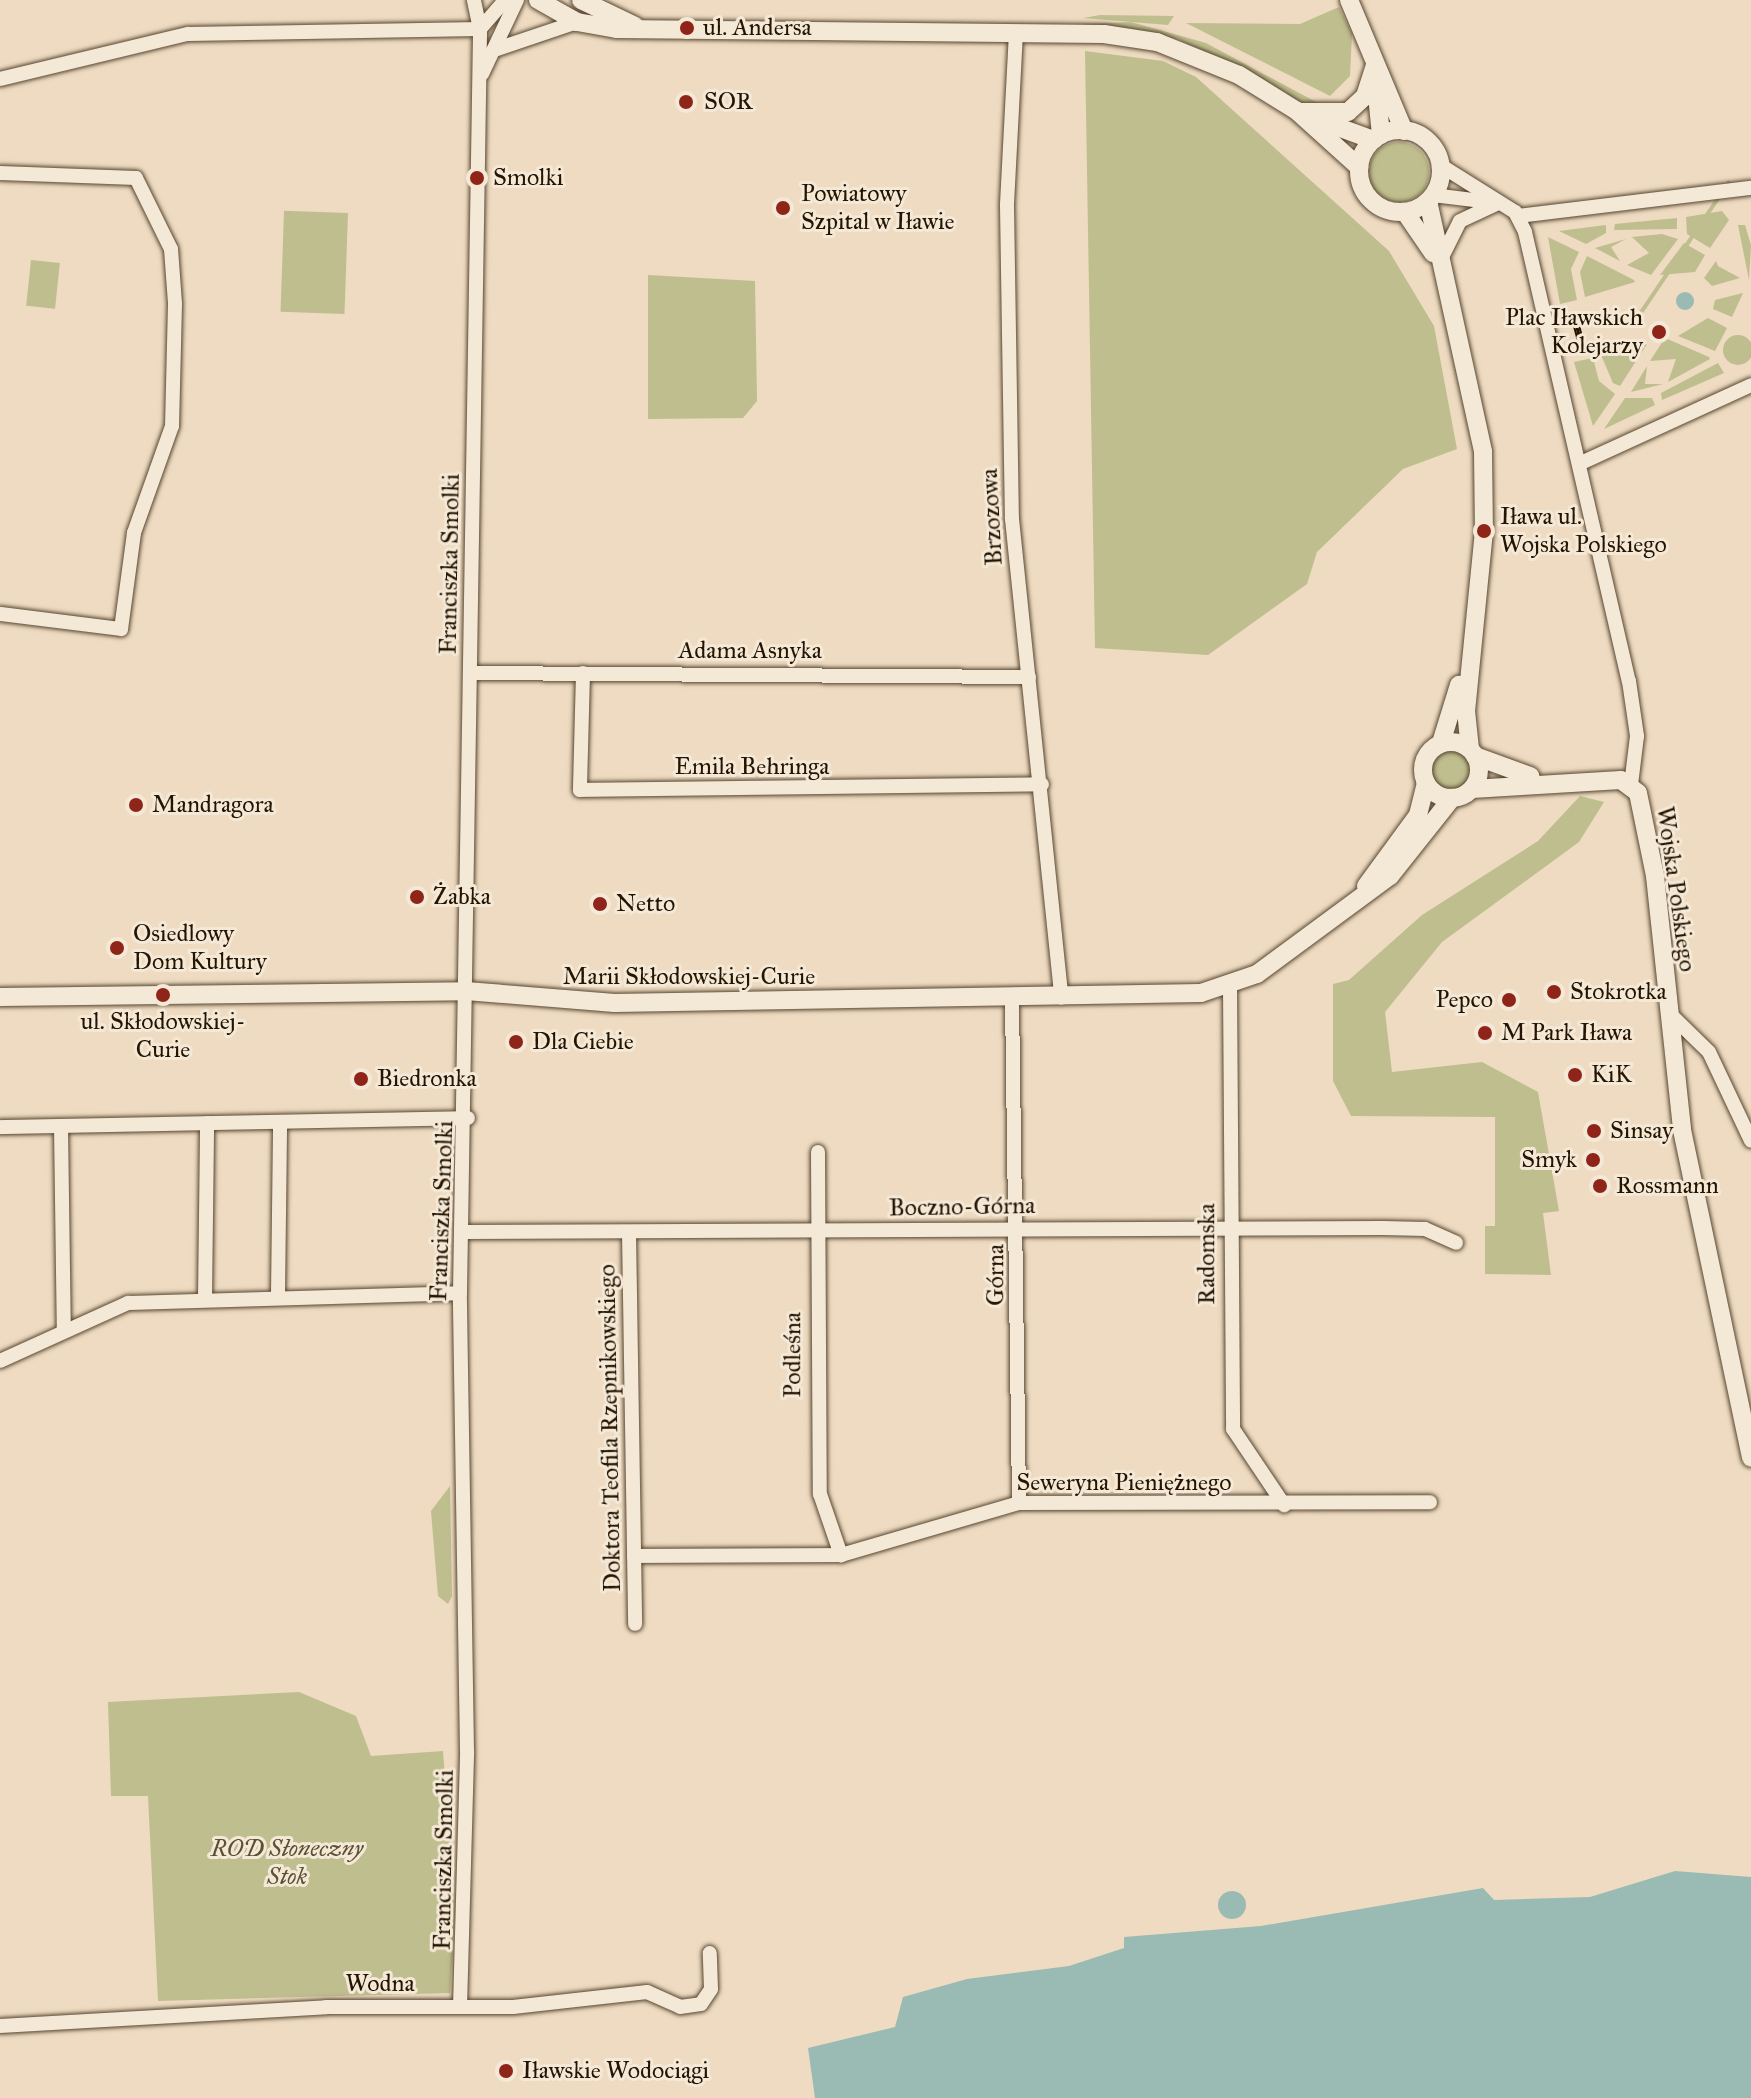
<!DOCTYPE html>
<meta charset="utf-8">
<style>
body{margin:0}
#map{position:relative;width:1751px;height:2098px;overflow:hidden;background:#eedbc1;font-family:"IM FELL Great Primer",serif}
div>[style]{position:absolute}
.green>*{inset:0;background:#bfbe8e;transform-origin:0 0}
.round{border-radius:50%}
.water>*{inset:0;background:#99bbb3}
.roads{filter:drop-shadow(0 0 2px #574630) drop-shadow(0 0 2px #574630)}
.minor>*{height:14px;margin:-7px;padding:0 7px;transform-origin:7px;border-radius:7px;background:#f4e8d7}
.tertiary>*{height:18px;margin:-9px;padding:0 9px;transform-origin:9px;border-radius:9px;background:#f4e8d7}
.tertiary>.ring{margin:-9px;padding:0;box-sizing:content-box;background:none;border:18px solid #f4e8d7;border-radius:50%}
.rail>*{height:7px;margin-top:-3.5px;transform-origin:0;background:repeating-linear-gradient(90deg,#f4e8d7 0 12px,#251500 0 24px);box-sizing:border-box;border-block:2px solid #251500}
.dots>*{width:22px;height:22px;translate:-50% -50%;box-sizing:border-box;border:4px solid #f4e8d7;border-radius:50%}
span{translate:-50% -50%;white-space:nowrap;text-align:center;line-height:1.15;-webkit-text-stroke:6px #f4e8d7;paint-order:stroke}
.poi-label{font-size:24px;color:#251500}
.left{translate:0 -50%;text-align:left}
.right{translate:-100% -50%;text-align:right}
.street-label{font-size:24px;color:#251500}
.park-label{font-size:24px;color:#5b5032;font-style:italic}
</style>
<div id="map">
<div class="green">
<i style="clip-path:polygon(1339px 7px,1352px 34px,1350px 76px,1330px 96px,1186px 23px,1300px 24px)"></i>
<i style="clip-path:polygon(1174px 16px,1168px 25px,1083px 18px,1100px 15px)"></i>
<i style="clip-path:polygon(1131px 22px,1206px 43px,1316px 102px,1345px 106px,1311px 107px,1178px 39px,1080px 24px)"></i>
<i style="clip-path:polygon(1085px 51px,1163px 61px,1196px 77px,1389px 251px,1434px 326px,1457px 449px,1403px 469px,1317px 552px,1307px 584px,1208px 655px,1095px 648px)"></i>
<i class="round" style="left:1369px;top:142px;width:60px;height:60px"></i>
<i style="left:1728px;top:180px;width:4px;height:175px;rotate:34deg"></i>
<i style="clip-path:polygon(1722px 211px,1729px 220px,1710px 248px,1687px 234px,1686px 217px)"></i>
<i style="left:348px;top:213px;width:101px;height:64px;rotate:92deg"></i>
<i style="clip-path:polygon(1677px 218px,1677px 229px,1614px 230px,1615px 224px)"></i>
<i style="clip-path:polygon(1606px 225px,1606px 233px,1586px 244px,1559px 231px)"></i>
<i style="clip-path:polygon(1738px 225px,1745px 225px,1751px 245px,1749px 280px)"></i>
<i style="clip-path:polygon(1662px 234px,1678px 239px,1651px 275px,1627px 265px,1649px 253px,1632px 237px)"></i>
<i style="clip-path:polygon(1548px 237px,1579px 252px,1571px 269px,1577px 300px,1560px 304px)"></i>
<i style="clip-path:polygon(1626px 239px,1611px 247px,1620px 261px,1595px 248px)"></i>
<i style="clip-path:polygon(1684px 243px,1705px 255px,1695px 272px,1660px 275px)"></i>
<i style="clip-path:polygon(1587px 256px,1634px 280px,1635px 282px,1585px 297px,1580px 272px)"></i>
<i style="left:31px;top:260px;width:29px;height:46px;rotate:6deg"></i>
<i style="clip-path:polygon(1716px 261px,1718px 266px,1740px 278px,1712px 286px,1704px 278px)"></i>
<i style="clip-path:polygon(648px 275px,755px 281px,757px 401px,743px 418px,648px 419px)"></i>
<i style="clip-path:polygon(1743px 293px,1732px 317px,1713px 309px,1715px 300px)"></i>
<i style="clip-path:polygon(1708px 318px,1727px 328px,1715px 351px,1678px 336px)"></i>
<i class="round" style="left:1723px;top:335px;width:30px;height:30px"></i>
<i style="clip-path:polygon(1665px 338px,1709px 357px,1710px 359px,1668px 382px,1676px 359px,1650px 361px)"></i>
<i style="clip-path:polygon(1647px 344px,1620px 386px,1613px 383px,1601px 355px)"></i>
<i style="clip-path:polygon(1593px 358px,1599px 381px,1615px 394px,1593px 426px,1574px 362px)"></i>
<i style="clip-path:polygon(1718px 363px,1724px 373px,1662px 400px,1661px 393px)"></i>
<i style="clip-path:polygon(1647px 366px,1645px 384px,1663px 384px,1631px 392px)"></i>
<i style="clip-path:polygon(1625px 398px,1652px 398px,1655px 405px,1604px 429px)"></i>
<i class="round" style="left:1432px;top:751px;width:38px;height:38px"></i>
<i style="clip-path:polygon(1580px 796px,1604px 802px,1579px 842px,1442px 942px,1385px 1012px,1392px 1072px,1482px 1062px,1538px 1092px,1559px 1211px,1543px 1213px,1551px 1275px,1485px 1274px,1485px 1226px,1495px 1226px,1495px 1117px,1351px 1116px,1333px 1081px,1333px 984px,1349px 980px,1422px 915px,1538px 841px)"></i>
<i style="clip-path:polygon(450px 1486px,452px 1596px,448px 1604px,438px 1596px,431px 1511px)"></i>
<i style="clip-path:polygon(299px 1692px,356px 1716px,371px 1756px,443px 1751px,455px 1912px,450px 1993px,158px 2001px,148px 1796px,111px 1796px,108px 1702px)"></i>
</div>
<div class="water">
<i class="round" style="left:1676px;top:292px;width:18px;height:18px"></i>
<i style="clip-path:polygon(1675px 1871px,1751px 1877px,1751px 2098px,815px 2098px,808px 2048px,895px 2027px,903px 1997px,967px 1979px,1069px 1966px,1124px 1948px,1124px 1937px,1261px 1926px,1483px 1888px,1494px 1900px,1590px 1897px)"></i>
<i class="round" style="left:1218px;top:1891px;width:28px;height:28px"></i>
</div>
<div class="roads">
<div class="minor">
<i style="left:480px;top:29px;width:38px;rotate:-49deg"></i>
<i style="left:1016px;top:32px;width:174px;rotate:93deg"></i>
<i style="left:1007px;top:206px;width:313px;rotate:89.1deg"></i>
<i style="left:1012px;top:519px;width:481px;rotate:84.1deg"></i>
<i style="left:494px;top:50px;width:88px;rotate:-18.6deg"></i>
<i style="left:482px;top:74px;width:82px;rotate:-64.7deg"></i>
<i style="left:0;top:79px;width:193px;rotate:-13.5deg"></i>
<i style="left:188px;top:34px;width:292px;rotate:-1deg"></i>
<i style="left:1440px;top:165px;width:89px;rotate:32.1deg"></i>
<i style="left:1515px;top:212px;width:22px;rotate:63deg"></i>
<i style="left:1525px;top:232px;width:461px;rotate:77deg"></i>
<i style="left:1629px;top:681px;width:56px;rotate:81.7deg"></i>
<i style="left:1637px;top:736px;width:49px;rotate:97deg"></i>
<i style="left:0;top:173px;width:136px;rotate:2.1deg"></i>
<i style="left:136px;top:178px;width:79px;rotate:63.8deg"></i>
<i style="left:171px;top:249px;width:55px;rotate:85.8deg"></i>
<i style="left:175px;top:304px;width:122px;rotate:91.4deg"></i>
<i style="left:172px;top:426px;width:114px;rotate:109.6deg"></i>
<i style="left:134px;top:533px;width:97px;rotate:97.7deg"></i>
<i style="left:121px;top:629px;width:122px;rotate:-172.9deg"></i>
<i style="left:1433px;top:195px;width:56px;rotate:7.1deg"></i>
<i style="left:1518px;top:216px;width:235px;rotate:-6.9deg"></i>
<i style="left:1441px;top:259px;width:42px;rotate:-63.4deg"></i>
<i style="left:1460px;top:221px;width:42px;rotate:-25.3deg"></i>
<i style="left:1581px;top:463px;width:187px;rotate:-24.6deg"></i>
<i style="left:471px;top:673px;width:558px;rotate:0.41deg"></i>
<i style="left:583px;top:673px;width:117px;rotate:91.5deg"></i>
<i style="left:580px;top:790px;width:462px;rotate:-0.7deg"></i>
<i style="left:1230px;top:986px;width:443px;rotate:89.6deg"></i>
<i style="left:1233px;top:1429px;width:92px;rotate:56.1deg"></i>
<i style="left:1012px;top:999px;width:504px;rotate:89.2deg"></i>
<i style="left:1668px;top:1012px;width:57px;rotate:44.3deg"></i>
<i style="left:1709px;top:1052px;width:98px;rotate:64.7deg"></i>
<i style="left:0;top:1127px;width:468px;rotate:-1.1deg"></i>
<i style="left:61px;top:1127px;width:203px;rotate:89.2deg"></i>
<i style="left:818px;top:1152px;width:342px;rotate:89.7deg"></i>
<i style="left:820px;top:1494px;width:65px;rotate:71deg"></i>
<i style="left:465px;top:1232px;width:918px;rotate:-0.25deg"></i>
<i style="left:1383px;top:1228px;width:42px;rotate:1.4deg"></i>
<i style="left:1425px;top:1229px;width:34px;rotate:24deg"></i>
<i style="left:629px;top:1232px;width:392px;rotate:89.1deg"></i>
<i style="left:278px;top:1295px;width:172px;rotate:-89.3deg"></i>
<i style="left:205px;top:1297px;width:174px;rotate:-89.3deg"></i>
<i style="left:0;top:1361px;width:141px;rotate:-24.4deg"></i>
<i style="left:128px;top:1303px;width:332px;rotate:-1.7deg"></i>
<i style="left:634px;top:1556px;width:207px;rotate:-0.3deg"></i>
<i style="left:841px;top:1555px;width:185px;rotate:-16.3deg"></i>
<i style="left:1019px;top:1503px;width:411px;rotate:-0.1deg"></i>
<i style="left:460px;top:2007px;width:256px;rotate:-88.4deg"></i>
<i style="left:467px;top:1751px;width:458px;rotate:-90.9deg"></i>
<i style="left:460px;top:1293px;width:1264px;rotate:-89.09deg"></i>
<i style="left:480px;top:29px;width:30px;rotate:-102deg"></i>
<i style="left:0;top:2026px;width:327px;rotate:-3.3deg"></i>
<i style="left:326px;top:2007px;width:187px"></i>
<i style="left:513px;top:2007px;width:135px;rotate:-6.4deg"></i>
<i style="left:647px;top:1992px;width:36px;rotate:24deg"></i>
<i style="left:680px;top:2007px;width:21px;rotate:-8deg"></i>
<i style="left:701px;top:2004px;width:18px;rotate:-56deg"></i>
<i style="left:711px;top:1989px;width:36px;rotate:-92deg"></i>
</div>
<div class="tertiary">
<i style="left:538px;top:0;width:45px;rotate:29.4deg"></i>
<i style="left:577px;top:22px;width:40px;rotate:10deg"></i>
<i style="left:616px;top:29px;width:488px;rotate:0.6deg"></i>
<i style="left:1104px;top:34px;width:54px;rotate:8.6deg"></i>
<i style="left:1157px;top:42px;width:88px;rotate:21.9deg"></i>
<i style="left:1239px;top:75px;width:68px;rotate:31.8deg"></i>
<i style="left:1297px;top:111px;width:84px;rotate:42.1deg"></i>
<i style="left:581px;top:0;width:60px;rotate:25.7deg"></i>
<i style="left:1349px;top:0;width:142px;rotate:67.2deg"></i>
<i style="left:1376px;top:85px;width:50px;rotate:84.3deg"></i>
<i style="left:1299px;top:112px;width:49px"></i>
<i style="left:1348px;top:112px;width:23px;rotate:-43deg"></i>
<i style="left:1365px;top:96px;width:32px;rotate:-72deg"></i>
<i style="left:1316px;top:119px;width:61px;rotate:20.2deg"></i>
<i class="ring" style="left:1359px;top:130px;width:64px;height:64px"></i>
<i style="left:1428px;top:201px;width:257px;rotate:77.6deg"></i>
<i style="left:1483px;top:452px;width:79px;rotate:89.3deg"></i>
<i style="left:1484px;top:531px;width:181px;rotate:95.7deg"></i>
<i style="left:1466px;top:711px;width:38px;rotate:84deg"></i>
<i style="left:1405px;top:212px;width:50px;rotate:55.7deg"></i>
<i class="ring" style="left:1423px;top:742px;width:38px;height:38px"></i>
<i style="left:1441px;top:743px;width:61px;rotate:-72.8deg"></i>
<i style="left:1475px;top:756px;width:59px;rotate:20deg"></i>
<i style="left:1472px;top:789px;width:149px;rotate:-3.5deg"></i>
<i style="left:1621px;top:780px;width:21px;rotate:37deg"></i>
<i style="left:1638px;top:793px;width:85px;rotate:78.4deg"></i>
<i style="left:1655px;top:876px;width:255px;rotate:83.9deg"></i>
<i style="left:1682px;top:1130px;width:335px;rotate:78.1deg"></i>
<i style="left:1366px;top:886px;width:88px;rotate:-53.8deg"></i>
<i style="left:1418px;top:815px;width:33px;rotate:-76deg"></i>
<i style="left:0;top:997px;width:466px;rotate:-0.7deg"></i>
<i style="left:466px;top:991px;width:149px;rotate:4.6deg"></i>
<i style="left:615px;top:1003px;width:586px;rotate:-0.98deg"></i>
<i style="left:1201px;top:993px;width:59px;rotate:-18.7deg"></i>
<i style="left:1257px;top:974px;width:165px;rotate:-36.4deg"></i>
<i style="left:1390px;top:876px;width:100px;rotate:-51.5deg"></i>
</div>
</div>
<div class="rail">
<i style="left:1574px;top:316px;width:30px;rotate:75deg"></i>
</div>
<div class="dots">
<i style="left:687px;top:28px;background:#8f2418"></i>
<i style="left:686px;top:102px;background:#8f2418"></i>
<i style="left:477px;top:178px;background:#8f2418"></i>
<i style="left:783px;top:208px;background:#8f2418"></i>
<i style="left:1659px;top:332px;background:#8f2418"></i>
<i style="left:1484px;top:531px;background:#8f2418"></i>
<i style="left:136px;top:805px;background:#8f2418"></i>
<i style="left:417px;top:897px;background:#8f2418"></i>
<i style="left:600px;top:904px;background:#8f2418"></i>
<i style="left:117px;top:948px;background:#8f2418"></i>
<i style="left:1554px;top:992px;background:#8f2418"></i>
<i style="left:163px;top:995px;background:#8f2418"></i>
<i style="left:1509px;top:1000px;background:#8f2418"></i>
<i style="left:1485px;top:1033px;background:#8f2418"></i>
<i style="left:516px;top:1042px;background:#8f2418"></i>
<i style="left:1575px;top:1075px;background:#8f2418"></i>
<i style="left:361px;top:1079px;background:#8f2418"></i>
<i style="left:1594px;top:1131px;background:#8f2418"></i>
<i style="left:1593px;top:1160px;background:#8f2418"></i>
<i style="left:1600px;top:1186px;background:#8f2418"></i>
<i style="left:506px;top:2071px;background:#8f2418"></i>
</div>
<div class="poi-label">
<span class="left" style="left:703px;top:28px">ul. Andersa</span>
<span class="left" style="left:704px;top:102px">SOR</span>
<span class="left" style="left:493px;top:178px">Smolki</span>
<span class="left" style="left:801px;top:208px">Powiatowy<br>Szpital w Iławie</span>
<span class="right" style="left:1643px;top:332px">Plac Iławskich<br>Kolejarzy</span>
<span class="left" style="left:1500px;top:531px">Iława ul.<br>Wojska Polskiego</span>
<span class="left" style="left:152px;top:805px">Mandragora</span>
<span class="left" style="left:433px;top:897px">Żabka</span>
<span class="left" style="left:616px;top:904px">Netto</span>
<span class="left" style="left:133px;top:948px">Osiedlowy<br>Dom Kultury</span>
<span class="left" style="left:1570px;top:992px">Stokrotka</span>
<span class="right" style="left:1493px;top:1000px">Pepco</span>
<span style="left:163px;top:1036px">ul. Skłodowskiej-<br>Curie</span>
<span class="left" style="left:1501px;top:1033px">M Park Iława</span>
<span class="left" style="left:532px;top:1042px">Dla Ciebie</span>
<span class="left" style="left:1591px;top:1075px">KiK</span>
<span class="left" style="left:377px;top:1079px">Biedronka</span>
<span class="left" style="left:1610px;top:1131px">Sinsay</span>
<span class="right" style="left:1577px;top:1160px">Smyk</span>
<span class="left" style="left:1616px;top:1186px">Rossmann</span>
<span class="left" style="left:522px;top:2071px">Iławskie Wodociągi</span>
</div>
<div class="street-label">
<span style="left:992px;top:517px;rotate:-93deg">Brzozowa</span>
<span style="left:450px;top:564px;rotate:-89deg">Franciszka Smolki</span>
<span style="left:750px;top:651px">Adama Asnyka</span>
<span style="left:752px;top:767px">Emila Behringa</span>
<span style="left:1676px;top:889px;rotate:82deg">Wojska Polskiego</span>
<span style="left:689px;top:977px">Marii Skłodowskiej-Curie</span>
<span style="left:962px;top:1207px;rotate:-1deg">Boczno-Górna</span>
<span style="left:442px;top:1211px;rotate:-88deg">Franciszka Smolki</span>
<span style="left:1207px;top:1254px;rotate:-90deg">Radomska</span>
<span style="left:996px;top:1275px;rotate:-90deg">Górna</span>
<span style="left:793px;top:1355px;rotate:-90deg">Podleśna</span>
<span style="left:610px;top:1428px;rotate:-91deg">Doktora Teofila Rzepnikowskiego</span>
<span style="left:1124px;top:1483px">Seweryna Pieniężnego</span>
<span style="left:444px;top:1860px;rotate:-89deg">Franciszka Smolki</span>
<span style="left:380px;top:1984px">Wodna</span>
</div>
<div class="park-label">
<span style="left:287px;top:1863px">ROD Słoneczny<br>Stok</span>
</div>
</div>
